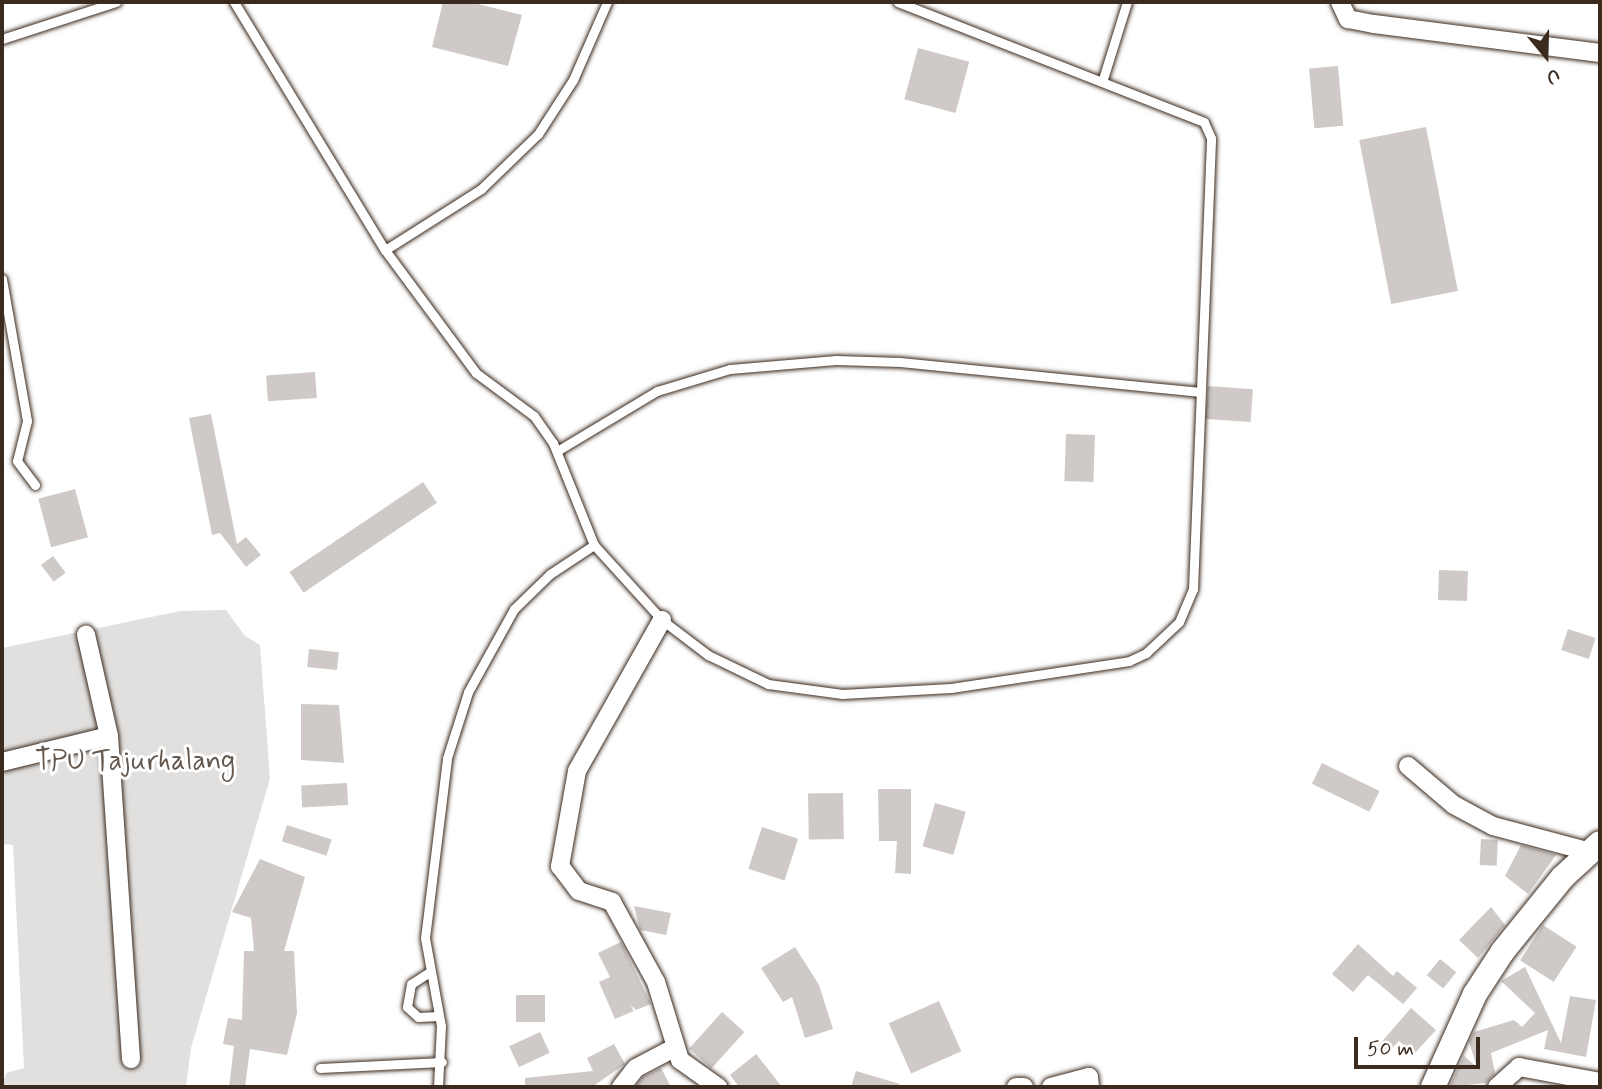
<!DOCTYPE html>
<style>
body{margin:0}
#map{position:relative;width:1602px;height:1089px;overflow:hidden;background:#fff;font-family:Mynerve,sans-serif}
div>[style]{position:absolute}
.green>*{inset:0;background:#e2e0de}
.building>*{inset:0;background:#cfcac7;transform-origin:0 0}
.roads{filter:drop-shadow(0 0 2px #3b2a1e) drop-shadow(0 0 2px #3b2a1e)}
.lane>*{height:9px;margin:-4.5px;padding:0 4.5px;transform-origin:4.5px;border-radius:4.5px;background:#fff}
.street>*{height:18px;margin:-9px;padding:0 9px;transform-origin:9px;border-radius:9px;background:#fff}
.secondary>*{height:24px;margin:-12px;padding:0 12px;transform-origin:12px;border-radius:12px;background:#fff}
span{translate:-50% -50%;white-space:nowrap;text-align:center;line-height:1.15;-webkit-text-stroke:6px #fff;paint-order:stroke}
.park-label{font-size:28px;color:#65584e}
.frame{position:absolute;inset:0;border:4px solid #3b2a1e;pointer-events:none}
.north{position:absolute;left:1511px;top:21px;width:70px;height:70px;-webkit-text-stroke:5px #fff;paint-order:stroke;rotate:161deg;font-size:19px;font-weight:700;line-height:28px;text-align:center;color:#3b2a1e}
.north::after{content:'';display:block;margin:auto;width:24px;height:32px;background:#3b2a1e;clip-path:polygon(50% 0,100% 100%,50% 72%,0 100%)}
.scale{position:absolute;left:1354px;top:1037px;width:126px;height:32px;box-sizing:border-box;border:4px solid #3b2a1e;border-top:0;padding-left:9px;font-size:21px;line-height:24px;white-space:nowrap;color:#3b2a1e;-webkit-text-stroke:5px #fff;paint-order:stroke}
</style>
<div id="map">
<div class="green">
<i style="clip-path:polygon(226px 610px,245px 636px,260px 645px,270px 779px,191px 1048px,186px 1087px,2px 1087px,6px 1073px,24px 1068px,13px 845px,2px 844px,2px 648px,180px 611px)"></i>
</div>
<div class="building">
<i style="clip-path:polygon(443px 2px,470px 2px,522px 15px,508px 66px,432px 47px)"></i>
<i style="left:918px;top:48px;width:53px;height:53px;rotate:15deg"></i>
<i style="left:1338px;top:66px;width:60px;height:29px;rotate:85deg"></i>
<i style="left:1426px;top:127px;width:167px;height:68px;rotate:79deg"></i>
<i style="left:315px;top:372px;width:26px;height:49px;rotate:86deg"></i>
<i style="left:1208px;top:386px;width:45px;height:33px;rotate:4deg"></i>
<i style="clip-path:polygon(211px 414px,237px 544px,246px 537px,261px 555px,246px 567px,220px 533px,212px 535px,189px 418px)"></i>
<i style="left:1066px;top:434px;width:29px;height:47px;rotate:2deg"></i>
<i style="left:423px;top:482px;width:25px;height:161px;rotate:56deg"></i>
<i style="left:75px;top:489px;width:50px;height:38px;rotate:75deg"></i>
<i style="left:53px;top:556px;width:21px;height:15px;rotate:53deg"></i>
<i style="left:1439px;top:570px;width:29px;height:30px;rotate:2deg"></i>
<i style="left:1568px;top:629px;width:29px;height:22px;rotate:18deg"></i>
<i style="left:309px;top:649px;width:30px;height:18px;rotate:6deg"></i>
<i style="clip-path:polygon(301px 704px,339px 705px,344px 763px,301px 760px)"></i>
<i style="left:1322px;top:763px;width:64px;height:23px;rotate:26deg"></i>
<i style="left:347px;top:783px;width:22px;height:46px;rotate:87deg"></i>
<i style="clip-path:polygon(878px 789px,911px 789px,911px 874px,895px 873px,897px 841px,879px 841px)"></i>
<i style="left:843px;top:793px;width:46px;height:35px;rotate:89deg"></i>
<i style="left:935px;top:803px;width:32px;height:45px;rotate:16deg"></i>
<i style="left:287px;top:825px;width:47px;height:17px;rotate:18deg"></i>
<i style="left:762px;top:827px;width:38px;height:44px;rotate:18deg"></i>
<i style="left:1481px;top:839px;width:17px;height:26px;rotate:3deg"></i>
<i style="clip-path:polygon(1521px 845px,1556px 855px,1528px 894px,1505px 876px)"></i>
<i style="clip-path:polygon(260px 859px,305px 877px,284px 951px,294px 951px,297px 1013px,287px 1055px,250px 1049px,245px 1087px,229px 1087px,234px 1046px,223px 1044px,228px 1018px,242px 1020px,244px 951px,254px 951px,251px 918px,232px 912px)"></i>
<i style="clip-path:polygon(634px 906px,671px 913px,666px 935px,640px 930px)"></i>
<i style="clip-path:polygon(1491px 907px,1505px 925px,1478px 958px,1459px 940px)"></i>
<i style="left:1543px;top:925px;width:40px;height:42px;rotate:33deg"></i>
<i style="clip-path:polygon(621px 942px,651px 1004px,636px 1010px,630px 1005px,634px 1011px,615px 1019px,599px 982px,610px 977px,598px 953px)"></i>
<i style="clip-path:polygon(1358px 944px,1393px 976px,1397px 971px,1417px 988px,1403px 1004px,1368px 975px,1353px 992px,1332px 974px)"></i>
<i style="clip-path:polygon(795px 947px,819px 985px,833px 1029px,805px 1038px,792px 997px,783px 1002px,761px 968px)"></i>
<i style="left:1440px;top:959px;width:21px;height:21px;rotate:39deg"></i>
<i style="clip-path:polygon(1525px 967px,1561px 1043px,1570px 996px,1596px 1000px,1586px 1057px,1544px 1049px,1548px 1030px,1491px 1053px,1495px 1073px,1486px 1083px,1449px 1087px,1464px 1056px,1477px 1067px,1469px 1042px,1474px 1032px,1514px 1020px,1522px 1027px,1535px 1013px,1501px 981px)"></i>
<i style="left:516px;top:995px;width:29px;height:27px"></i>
<i style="left:939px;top:1001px;width:55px;height:55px;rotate:66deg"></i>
<i style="clip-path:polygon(1411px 1008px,1436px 1030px,1414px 1054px,1399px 1041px,1386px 1054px,1378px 1046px)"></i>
<i style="left:722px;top:1012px;width:30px;height:49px;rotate:42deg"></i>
<i style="left:540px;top:1032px;width:23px;height:34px;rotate:65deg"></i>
<i style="clip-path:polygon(614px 1044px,625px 1064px,592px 1087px,525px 1087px,525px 1078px,593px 1071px,587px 1058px)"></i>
<i style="clip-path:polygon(756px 1054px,782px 1087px,739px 1087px,730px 1075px)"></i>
<i style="clip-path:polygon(661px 1068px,671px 1087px,635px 1087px,643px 1077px)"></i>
<i style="clip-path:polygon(856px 1071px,900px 1084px,899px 1087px,851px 1087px)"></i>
</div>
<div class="roads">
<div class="lane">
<i style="left:234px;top:2px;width:290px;rotate:58.7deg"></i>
<i style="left:385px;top:250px;width:153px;rotate:53.5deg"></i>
<i style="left:476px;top:373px;width:72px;rotate:36.6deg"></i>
<i style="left:534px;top:416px;width:33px;rotate:55deg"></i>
<i style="left:553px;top:443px;width:110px;rotate:68.1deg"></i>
<i style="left:594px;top:545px;width:101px;rotate:47.8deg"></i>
<i style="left:662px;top:620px;width:58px;rotate:37.3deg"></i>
<i style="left:708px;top:655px;width:67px;rotate:25.8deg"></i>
<i style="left:768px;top:684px;width:75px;rotate:7.7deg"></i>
<i style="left:842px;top:694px;width:109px;rotate:-3.2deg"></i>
<i style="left:951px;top:688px;width:180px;rotate:-8.6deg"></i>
<i style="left:1129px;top:661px;width:19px;rotate:-25deg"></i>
<i style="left:1146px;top:653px;width:45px;rotate:-43.2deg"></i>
<i style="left:1179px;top:622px;width:36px;rotate:-67deg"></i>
<i style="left:1193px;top:589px;width:451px;rotate:-87.7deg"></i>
<i style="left:1211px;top:138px;width:17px;rotate:-114deg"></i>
<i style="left:1204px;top:122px;width:329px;rotate:-158.6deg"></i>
<i style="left:2px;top:39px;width:120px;rotate:-18deg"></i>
<i style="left:1103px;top:79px;width:81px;rotate:-72.7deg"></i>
<i style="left:385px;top:250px;width:114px;rotate:-32.4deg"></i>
<i style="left:481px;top:189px;width:79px;rotate:-44deg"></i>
<i style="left:538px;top:134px;width:64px;rotate:-57.1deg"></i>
<i style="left:573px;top:80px;width:85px;rotate:-66.4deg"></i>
<i style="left:2px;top:279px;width:144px;rotate:80deg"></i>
<i style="left:27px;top:421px;width:41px;rotate:104deg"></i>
<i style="left:17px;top:461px;width:30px;rotate:53deg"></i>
<i style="left:557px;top:451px;width:117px;rotate:-31deg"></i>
<i style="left:657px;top:391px;width:76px;rotate:-16.8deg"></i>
<i style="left:730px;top:369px;width:106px;rotate:-4.9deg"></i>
<i style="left:836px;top:360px;width:64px;rotate:1.8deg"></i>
<i style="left:900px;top:362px;width:300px;rotate:5.7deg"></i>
<i style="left:428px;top:973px;width:20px;rotate:147deg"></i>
<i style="left:411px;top:984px;width:23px;rotate:100deg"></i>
<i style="left:407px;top:1007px;width:15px;rotate:42deg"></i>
<i style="left:418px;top:1017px;width:21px;rotate:-3deg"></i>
<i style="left:320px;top:1068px;width:122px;rotate:-2.8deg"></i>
<i style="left:438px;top:1087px;width:61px;rotate:-87.2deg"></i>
<i style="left:441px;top:1026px;width:89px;rotate:-100.3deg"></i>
<i style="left:425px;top:938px;width:181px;rotate:-83deg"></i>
<i style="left:447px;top:758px;width:69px;rotate:-72.3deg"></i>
<i style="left:468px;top:692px;width:95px;rotate:-61deg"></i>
<i style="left:514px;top:609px;width:50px;rotate:-44.2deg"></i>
<i style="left:550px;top:574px;width:53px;rotate:-33.4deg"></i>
</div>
<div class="street">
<i style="left:1340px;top:2px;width:19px;rotate:65deg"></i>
<i style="left:1348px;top:19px;width:26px;rotate:11deg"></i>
<i style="left:1374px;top:24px;width:228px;rotate:7.3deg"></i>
<i style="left:662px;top:620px;width:173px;rotate:119.4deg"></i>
<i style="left:577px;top:771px;width:97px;rotate:100.1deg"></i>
<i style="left:560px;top:866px;width:31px;rotate:53deg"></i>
<i style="left:579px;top:891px;width:35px;rotate:18deg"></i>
<i style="left:612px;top:902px;width:91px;rotate:61.2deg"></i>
<i style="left:656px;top:982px;width:82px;rotate:72.9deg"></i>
<i style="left:680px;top:1060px;width:47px;rotate:35.4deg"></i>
<i style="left:109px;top:736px;width:324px;rotate:86.1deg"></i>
<i style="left:2px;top:762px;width:110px;rotate:-13.7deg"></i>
<i style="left:109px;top:736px;width:104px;rotate:-102.8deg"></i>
<i style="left:1408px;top:766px;width:60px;rotate:40.3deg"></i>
<i style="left:1454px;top:805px;width:44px;rotate:28.3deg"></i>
<i style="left:1493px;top:826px;width:97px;rotate:14.9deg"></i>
<i style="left:621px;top:1087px;width:24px;rotate:-52deg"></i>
<i style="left:636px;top:1068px;width:43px;rotate:-27.8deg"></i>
<i style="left:1016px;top:1087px;width:8px"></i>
<i style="left:1051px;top:1087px;width:39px;rotate:-15deg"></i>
<i style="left:1089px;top:1077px;width:10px;rotate:84deg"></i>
<i style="left:1497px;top:1087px;width:30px;rotate:-42deg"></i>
<i style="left:1519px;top:1067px;width:82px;rotate:10.5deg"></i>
</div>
<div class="secondary">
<i style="left:1433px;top:1087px;width:102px;rotate:-65.7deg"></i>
<i style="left:1475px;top:994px;width:51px;rotate:-56.9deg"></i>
<i style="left:1503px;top:951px;width:95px;rotate:-51deg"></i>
<i style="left:1563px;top:877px;width:50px;rotate:-42.6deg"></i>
</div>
</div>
<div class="park-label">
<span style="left:135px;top:762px">TPU Tajurhalang</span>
</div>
<div class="frame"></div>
<div class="north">U</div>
<div class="scale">50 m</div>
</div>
